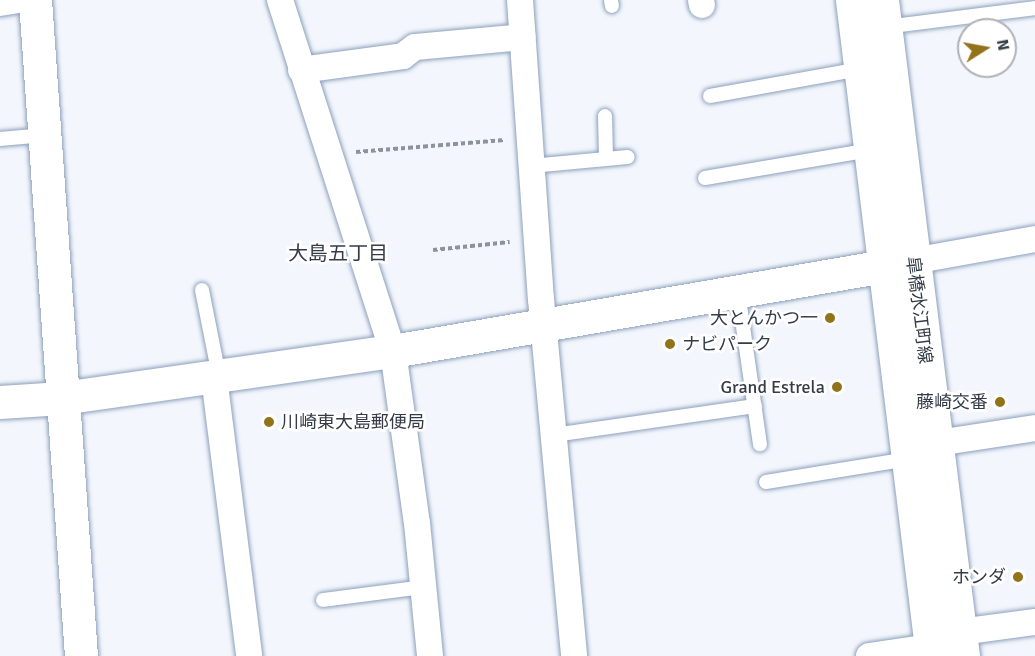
<!DOCTYPE html>
<meta charset="utf-8">
<style>
body{margin:0}
#map{position:relative;width:1035px;height:656px;overflow:hidden;background:#f3f7fd;font-family:Signika,"Noto Sans JP",sans-serif}
div>[style]{position:absolute}
.path>*{height:4px;margin-top:-2px;transform-origin:0;background:repeating-linear-gradient(90deg,#8d939c 0 4.5px,transparent 0 7.5px)}
.roads{filter:drop-shadow(0 0 2px #8da0bc) drop-shadow(0 0 2px #8da0bc)}
.lane>*{height:14px;margin:-7px;padding:0 7px;transform-origin:7px;border-radius:7px;background:#fff}
.street>*{height:26px;margin:-13px;padding:0 13px;transform-origin:13px;border-radius:13px;background:#fff}
.secondary>*{height:33px;margin:-16.5px;padding:0 16.5px;transform-origin:16.5px;border-radius:16.5px;background:#fff}
.dots>*{width:16px;height:16px;translate:-50% -50%;box-sizing:border-box;border:3px solid #fff;border-radius:50%}
span{translate:-50% -50%;white-space:nowrap;text-align:center;line-height:1.15;-webkit-text-stroke:5px #fff;paint-order:stroke}
.street-label{font-size:18px;color:#343c48}
.poi-label{font-size:18px;color:#343c48}
.right{translate:-100% -50%;text-align:right}
.left{translate:0 -50%;text-align:left}
.neighbourhood-label{font-size:20px;color:#343c48}
.north{position:absolute;left:957px;top:18px;width:60px;height:60px;box-sizing:border-box;background:#fff;border:2px solid #aeb1b6;border-radius:50%;rotate:79deg;font-size:16px;font-weight:700;line-height:24px;text-align:center;color:#343c48}
.north::after{content:'';display:block;margin:auto;width:21px;height:27px;background:#93731a;clip-path:polygon(50% 0,100% 100%,50% 72%,0 100%)}
</style>
<div id="map">
<div class="path">
<i style="left:356px;top:152px;width:149px;rotate:-4.6deg"></i>
<i style="left:433px;top:250px;width:77px;rotate:-5.9deg"></i>
</div>
<div class="roads">
<div class="lane">
<i style="left:611px;top:0;width:6px;rotate:81deg"></i>
<i style="left:885px;top:27px;width:151px;rotate:-7.2deg"></i>
<i style="left:710px;top:96px;width:152px;rotate:-10.2deg"></i>
<i style="left:605px;top:116px;width:42px;rotate:88.6deg"></i>
<i style="left:0;top:139px;width:45px;rotate:-5.1deg"></i>
<i style="left:531px;top:166px;width:97px;rotate:-5.3deg"></i>
<i style="left:705px;top:178px;width:167px;rotate:-9.6deg"></i>
<i style="left:202px;top:290px;width:88px;rotate:78.8deg"></i>
<i style="left:738px;top:292px;width:154px;rotate:81.8deg"></i>
<i style="left:554px;top:435px;width:203px;rotate:-8.2deg"></i>
<i style="left:766px;top:482px;width:144px;rotate:-9.2deg"></i>
<i style="left:323px;top:600px;width:101px;rotate:-7.4deg"></i>
</div>
<div class="street">
<i style="left:280px;top:0;width:369px;rotate:72.2deg"></i>
<i style="left:393px;top:351px;width:174px;rotate:82.1deg"></i>
<i style="left:417px;top:523px;width:134px;rotate:84.4deg"></i>
<i style="left:520px;top:0;width:300px;rotate:86deg"></i>
<i style="left:541px;top:299px;width:359px;rotate:84.7deg"></i>
<i style="left:701px;top:0;width:5px;rotate:79deg"></i>
<i style="left:0;top:3px;width:19px;rotate:-9deg"></i>
<i style="left:301px;top:70px;width:103px;rotate:-7.8deg"></i>
<i style="left:403px;top:56px;width:15px;rotate:-37deg"></i>
<i style="left:415px;top:47px;width:108px;rotate:-5.3deg"></i>
<i style="left:913px;top:261px;width:124px;rotate:-10.2deg"></i>
<i style="left:214px;top:377px;width:281px;rotate:82.8deg"></i>
<i style="left:918px;top:446px;width:118px;rotate:-8.7deg"></i>
<i style="left:960px;top:632px;width:76px;rotate:-7.6deg"></i>
<i style="left:869px;top:656px;width:63px;rotate:-8.3deg"></i>
</div>
<div class="secondary">
<i style="left:35px;top:0;width:658px;rotate:85.99deg"></i>
<i style="left:852px;top:0;width:661px;rotate:83.05deg"></i>
<i style="left:882px;top:0;width:661px;rotate:82.96deg"></i>
<i style="left:0;top:402px;width:62px;rotate:-3.7deg"></i>
<i style="left:62px;top:398px;width:334px;rotate:-8.1deg"></i>
<i style="left:393px;top:351px;width:528px;rotate:-9.82deg"></i>
</div>
</div>
<div class="dots">
<i style="left:830px;top:318px;background:#93731a"></i>
<i style="left:670px;top:344px;background:#93731a"></i>
<i style="left:837px;top:387px;background:#93731a"></i>
<i style="left:1000px;top:402px;background:#93731a"></i>
<i style="left:269px;top:422px;background:#93731a"></i>
<i style="left:1018px;top:577px;background:#93731a"></i>
</div>
<div class="street-label">
<span style="left:919px;top:310px;rotate:83deg">皐橋水江町線</span>
</div>
<div class="poi-label">
<span class="right" style="left:818px;top:318px">大とんかつ一</span>
<span class="left" style="left:682px;top:344px">ナビパーク</span>
<span class="right" style="left:825px;top:387px">Grand Estrela</span>
<span class="right" style="left:988px;top:402px">藤崎交番</span>
<span class="left" style="left:281px;top:422px">川崎東大島郵便局</span>
<span class="right" style="left:1006px;top:577px">ホンダ</span>
</div>
<div class="neighbourhood-label">
<span style="left:338px;top:253px">大島五丁目</span>
</div>
<div class="north">N</div>
</div>
